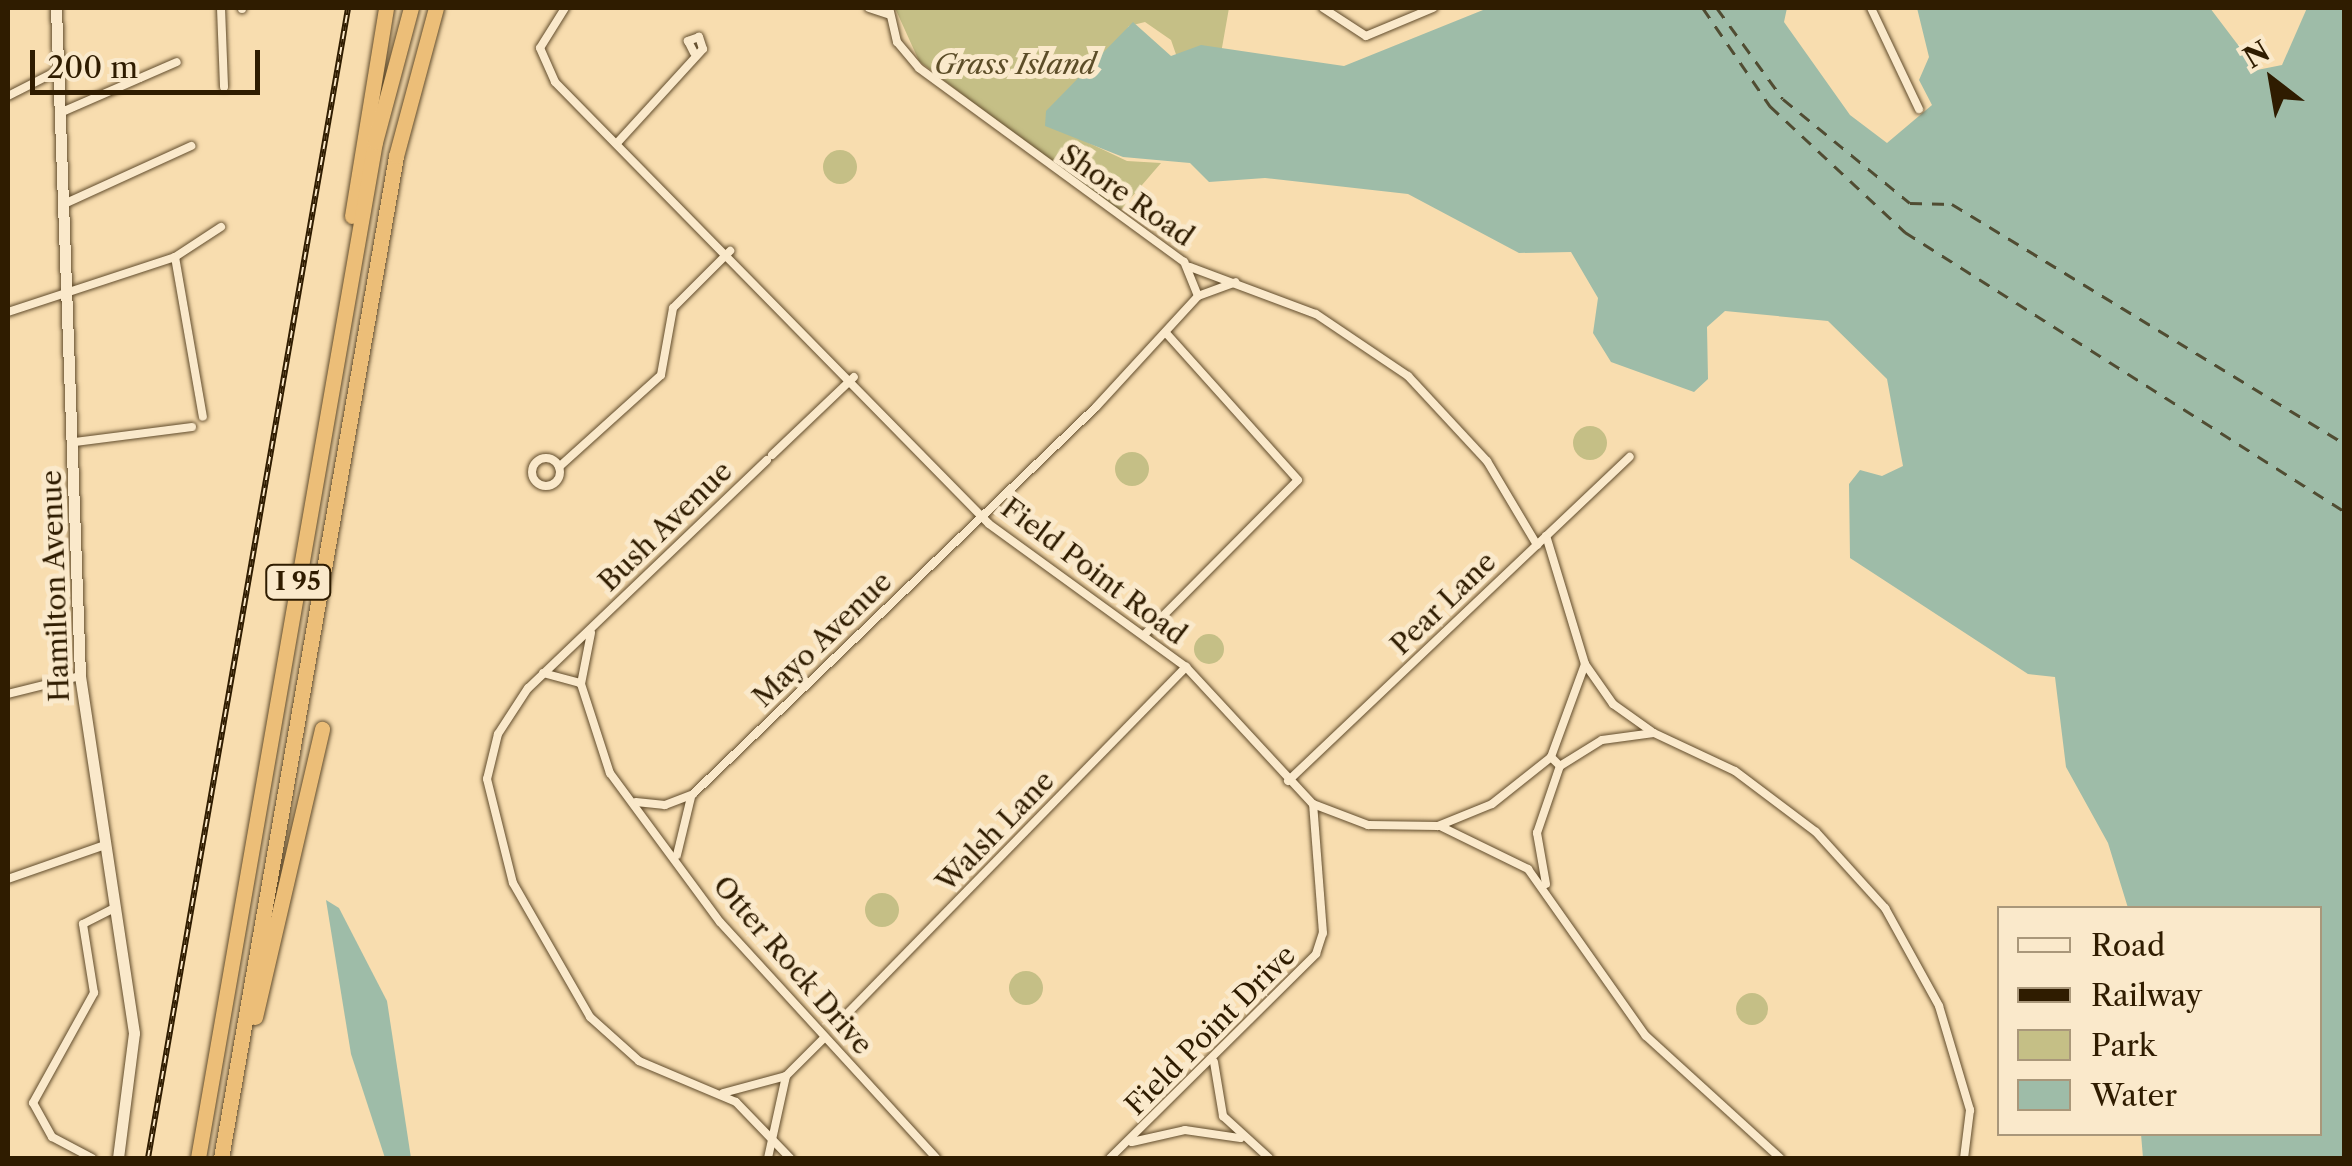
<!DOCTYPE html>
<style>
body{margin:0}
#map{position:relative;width:2352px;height:1166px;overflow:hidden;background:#f8ddaf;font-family:"Libre Caslon Text",serif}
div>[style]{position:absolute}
.green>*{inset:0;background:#c5bf86}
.round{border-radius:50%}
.water>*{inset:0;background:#9ebca8}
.ferry>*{height:2.5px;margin-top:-1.25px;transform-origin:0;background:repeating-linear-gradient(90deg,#504c32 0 12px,transparent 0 22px)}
.roads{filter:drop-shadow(0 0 2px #614c2c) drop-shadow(0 0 2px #614c2c)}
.minor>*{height:8px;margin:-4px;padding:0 4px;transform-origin:4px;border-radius:4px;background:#fae9cb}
.minor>.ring{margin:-4px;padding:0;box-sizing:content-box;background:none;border:8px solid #fae9cb;border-radius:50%}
.secondary>*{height:11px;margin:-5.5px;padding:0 5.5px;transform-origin:5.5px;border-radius:5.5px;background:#fae9cb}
.motorway>*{height:15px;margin:-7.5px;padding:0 7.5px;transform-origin:7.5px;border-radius:7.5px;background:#ecbe78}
.rail>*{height:6px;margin-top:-3px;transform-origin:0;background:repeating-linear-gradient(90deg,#fae9cb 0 8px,#2f1c00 0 16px);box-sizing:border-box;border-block:2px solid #2f1c00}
span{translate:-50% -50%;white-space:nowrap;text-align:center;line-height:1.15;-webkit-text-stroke:10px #fae9cb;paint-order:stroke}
.shield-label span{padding:2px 8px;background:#fae9cb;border:2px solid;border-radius:8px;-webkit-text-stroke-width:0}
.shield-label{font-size:25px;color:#2f1c00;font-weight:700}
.park-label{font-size:28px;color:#5c4d28;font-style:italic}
.street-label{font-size:28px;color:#2f1c00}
.frame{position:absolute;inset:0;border:10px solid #2f1c00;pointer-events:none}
.legend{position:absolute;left:1997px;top:906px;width:325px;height:230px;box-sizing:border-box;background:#fae9cb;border:2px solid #a9977a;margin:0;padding:12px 18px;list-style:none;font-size:30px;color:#2f1c00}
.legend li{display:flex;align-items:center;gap:20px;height:50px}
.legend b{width:50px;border:2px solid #a9977a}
.north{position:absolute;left:2222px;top:30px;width:100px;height:100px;-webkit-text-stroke:8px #fae9cb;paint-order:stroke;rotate:329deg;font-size:28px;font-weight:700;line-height:40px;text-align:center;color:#2f1c00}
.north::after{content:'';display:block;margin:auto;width:35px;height:45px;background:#2f1c00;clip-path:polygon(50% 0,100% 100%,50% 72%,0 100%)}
.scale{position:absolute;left:30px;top:50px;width:230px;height:45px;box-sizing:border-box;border:5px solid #2f1c00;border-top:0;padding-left:12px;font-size:30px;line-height:35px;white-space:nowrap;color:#2f1c00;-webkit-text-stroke:8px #fae9cb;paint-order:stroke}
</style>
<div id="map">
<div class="green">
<i style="clip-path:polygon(895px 8px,1229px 8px,1220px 59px,1179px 63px,1171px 40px,1145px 22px,1129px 26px,1055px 127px,1127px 161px,1161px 163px,1117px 214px,919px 61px)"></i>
<i class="round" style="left:823px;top:150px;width:34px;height:34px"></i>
<i class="round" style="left:1573px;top:426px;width:34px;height:34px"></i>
<i class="round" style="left:1115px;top:452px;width:34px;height:34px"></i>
<i class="round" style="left:1194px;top:634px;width:30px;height:30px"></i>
<i class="round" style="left:865px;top:893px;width:34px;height:34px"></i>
<i class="round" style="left:1009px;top:971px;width:34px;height:34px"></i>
<i class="round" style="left:1736px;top:993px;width:32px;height:32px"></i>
</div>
<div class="water">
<i style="clip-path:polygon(1488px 8px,1787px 8px,1784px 22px,1850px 115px,1887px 143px,1932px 105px,1919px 80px,1929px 57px,1917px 8px,2210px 8px,2257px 70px,2282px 65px,2307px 8px,2344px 8px,2344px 1158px,2143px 1158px,2141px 1134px,2320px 1134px,2320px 908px,2128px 908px,2108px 843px,2066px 767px,2055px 677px,2028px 674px,1850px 558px,1849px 484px,1860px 470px,1882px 476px,1903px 466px,1887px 379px,1828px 321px,1725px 311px,1707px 327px,1708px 379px,1694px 392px,1611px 362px,1593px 333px,1598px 298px,1571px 252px,1519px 253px,1408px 194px,1265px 178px,1209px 182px,1190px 163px,1123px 157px,1045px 126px,1046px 111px,1133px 22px,1171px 56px,1201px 45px,1344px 66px)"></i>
<i style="clip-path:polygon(326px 900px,339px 908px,387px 1001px,411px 1158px,385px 1158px,351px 1054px)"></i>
</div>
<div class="ferry">
<i style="left:1703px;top:8px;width:119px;rotate:55.6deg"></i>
<i style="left:1770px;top:106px;width:185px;rotate:43deg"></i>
<i style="left:1905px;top:232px;width:520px;rotate:32.44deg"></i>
<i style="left:1717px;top:8px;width:112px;rotate:54deg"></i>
<i style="left:1783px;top:99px;width:164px;rotate:39.3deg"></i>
<i style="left:1910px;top:203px;width:42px;rotate:1.4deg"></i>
<i style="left:1952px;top:204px;width:459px;rotate:31.4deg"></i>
</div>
<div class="roads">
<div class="minor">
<i style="left:221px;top:8px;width:79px;rotate:87.8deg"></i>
<i style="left:242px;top:8px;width:1px;rotate:90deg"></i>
<i style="left:565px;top:8px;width:47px;rotate:122deg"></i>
<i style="left:540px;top:48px;width:37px;rotate:66deg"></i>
<i style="left:555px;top:82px;width:619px;rotate:45.52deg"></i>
<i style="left:989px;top:524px;width:243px;rotate:36deg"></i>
<i style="left:1186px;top:667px;width:187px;rotate:47.2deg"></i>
<i style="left:1313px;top:804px;width:59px;rotate:20.9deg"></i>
<i style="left:1368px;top:825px;width:70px;rotate:0.8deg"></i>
<i style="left:1438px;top:826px;width:58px;rotate:-22.2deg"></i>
<i style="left:1492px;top:804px;width:75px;rotate:-38.5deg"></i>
<i style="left:1551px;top:757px;width:99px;rotate:-69.9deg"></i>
<i style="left:1585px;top:664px;width:134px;rotate:-106.9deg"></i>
<i style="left:869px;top:8px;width:20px;rotate:18deg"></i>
<i style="left:1323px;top:8px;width:51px;rotate:33.1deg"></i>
<i style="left:1366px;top:36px;width:73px;rotate:-22.7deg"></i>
<i style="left:1871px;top:8px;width:112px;rotate:64.6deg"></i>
<i style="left:8px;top:96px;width:57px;rotate:-27deg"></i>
<i style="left:62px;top:112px;width:125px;rotate:-23.5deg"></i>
<i style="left:618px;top:142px;width:126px;rotate:-47.6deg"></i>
<i style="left:703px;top:49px;width:13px;rotate:-108deg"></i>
<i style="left:699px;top:37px;width:12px;rotate:160deg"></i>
<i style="left:688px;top:41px;width:13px;rotate:63deg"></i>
<i style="left:64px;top:204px;width:140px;rotate:-24.5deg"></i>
<i style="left:175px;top:257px;width:162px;rotate:80.1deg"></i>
<i style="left:1190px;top:267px;width:134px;rotate:20.5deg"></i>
<i style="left:1316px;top:314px;width:111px;rotate:34deg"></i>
<i style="left:1408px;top:376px;width:116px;rotate:47.1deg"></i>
<i style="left:1487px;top:461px;width:98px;rotate:59.2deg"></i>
<i style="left:1198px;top:296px;width:40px;rotate:-20.2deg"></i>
<i style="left:8px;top:312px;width:176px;rotate:-18.2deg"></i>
<i style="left:175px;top:257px;width:55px;rotate:-33.1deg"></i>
<i style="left:75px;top:442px;width:118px;rotate:-7.3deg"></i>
<i style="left:772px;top:455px;width:113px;rotate:-43.6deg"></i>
<i class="ring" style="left:532px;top:458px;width:20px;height:20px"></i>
<i style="left:767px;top:460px;width:330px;rotate:136.3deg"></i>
<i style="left:528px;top:688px;width:55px;rotate:123.1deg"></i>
<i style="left:498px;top:734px;width:46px;rotate:103.7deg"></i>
<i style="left:487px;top:779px;width:107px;rotate:76deg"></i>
<i style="left:513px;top:883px;width:155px;rotate:60.1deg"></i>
<i style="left:590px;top:1017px;width:66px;rotate:41.9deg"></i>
<i style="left:639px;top:1061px;width:105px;rotate:22.9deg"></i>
<i style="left:736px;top:1102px;width:78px;rotate:46deg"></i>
<i style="left:559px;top:467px;width:137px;rotate:-42deg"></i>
<i style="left:661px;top:375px;width:68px;rotate:-79.8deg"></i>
<i style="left:673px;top:308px;width:81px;rotate:-45deg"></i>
<i style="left:591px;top:633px;width:52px;rotate:101.1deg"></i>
<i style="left:581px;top:684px;width:94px;rotate:72deg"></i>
<i style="left:610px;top:773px;width:185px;rotate:53.6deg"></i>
<i style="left:720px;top:922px;width:320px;rotate:47.5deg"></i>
<i style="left:1144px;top:635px;width:218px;rotate:-45.2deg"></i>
<i style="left:1298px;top:480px;width:195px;rotate:-131.9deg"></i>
<i style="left:1585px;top:664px;width:49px;rotate:55deg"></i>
<i style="left:1613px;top:704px;width:47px;rotate:35.4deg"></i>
<i style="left:543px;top:673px;width:38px;rotate:15deg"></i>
<i style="left:8px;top:694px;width:74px;rotate:-14deg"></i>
<i style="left:1560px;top:766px;width:49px;rotate:-31.8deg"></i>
<i style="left:1602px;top:740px;width:52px;rotate:-7.7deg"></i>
<i style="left:1654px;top:733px;width:89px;rotate:25.1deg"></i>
<i style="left:1735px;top:771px;width:101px;rotate:37deg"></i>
<i style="left:1816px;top:832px;width:103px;rotate:47.8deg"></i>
<i style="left:1885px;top:908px;width:112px;rotate:61.1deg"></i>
<i style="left:1939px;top:1006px;width:109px;rotate:73.4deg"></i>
<i style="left:1970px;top:1110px;width:48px;rotate:97.1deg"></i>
<i style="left:1288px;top:781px;width:471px;rotate:-43.5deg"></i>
<i style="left:636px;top:802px;width:29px;rotate:6deg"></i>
<i style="left:665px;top:805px;width:30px;rotate:-21deg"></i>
<i style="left:693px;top:794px;width:559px;rotate:-43.84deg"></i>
<i style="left:1096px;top:407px;width:151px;rotate:-47.4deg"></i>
<i style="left:1198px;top:296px;width:37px;rotate:-112deg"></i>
<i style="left:1184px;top:262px;width:328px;rotate:-143.8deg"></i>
<i style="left:919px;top:68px;width:34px;rotate:-130deg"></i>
<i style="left:897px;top:42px;width:35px;rotate:-103deg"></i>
<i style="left:1442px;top:827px;width:96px;rotate:26deg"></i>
<i style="left:1528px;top:869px;width:204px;rotate:54.8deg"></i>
<i style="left:1646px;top:1036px;width:181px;rotate:42.3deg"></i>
<i style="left:677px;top:855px;width:60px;rotate:-76.4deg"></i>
<i style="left:8px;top:879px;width:103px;rotate:-19.3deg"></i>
<i style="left:1546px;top:884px;width:52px;rotate:-100deg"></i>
<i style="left:1537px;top:833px;width:71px;rotate:-71.1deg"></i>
<i style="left:1560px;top:766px;width:13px;rotate:-135deg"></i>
<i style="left:836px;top:1025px;width:501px;rotate:-45.65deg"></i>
<i style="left:1214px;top:1062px;width:55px;rotate:80.5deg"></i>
<i style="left:1223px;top:1116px;width:62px;rotate:42.4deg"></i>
<i style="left:723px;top:1093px;width:65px;rotate:-15.1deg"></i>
<i style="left:786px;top:1076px;width:54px;rotate:-45deg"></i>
<i style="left:1132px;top:1142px;width:54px;rotate:-12.8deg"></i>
<i style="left:1185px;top:1130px;width:56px;rotate:8.3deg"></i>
<i style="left:92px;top:1158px;width:45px;rotate:-152.3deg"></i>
<i style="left:52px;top:1137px;width:39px;rotate:-119deg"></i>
<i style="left:33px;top:1103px;width:126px;rotate:-61deg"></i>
<i style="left:94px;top:993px;width:70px;rotate:-99.1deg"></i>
<i style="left:83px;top:924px;width:36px;rotate:-27deg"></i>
<i style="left:768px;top:1158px;width:84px;rotate:-77.6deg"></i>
<i style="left:1110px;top:1158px;width:290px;rotate:-44.7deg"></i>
<i style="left:1316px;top:954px;width:22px;rotate:-72deg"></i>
<i style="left:1323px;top:933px;width:129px;rotate:-94.4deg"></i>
</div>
<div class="secondary">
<i style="left:56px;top:8px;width:668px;rotate:87.94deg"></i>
<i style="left:80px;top:676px;width:361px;rotate:81.4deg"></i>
<i style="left:134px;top:1033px;width:126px;rotate:97.3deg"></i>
</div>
<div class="motorway">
<i style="left:352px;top:216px;width:211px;rotate:-80.7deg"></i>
<i style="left:255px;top:1017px;width:296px;rotate:-76.9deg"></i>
<i style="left:198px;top:1158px;width:1031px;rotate:-80.12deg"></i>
<i style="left:375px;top:142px;width:139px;rotate:-75deg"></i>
<i style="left:221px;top:1158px;width:1017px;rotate:-80.09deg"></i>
<i style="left:396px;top:156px;width:153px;rotate:-74.9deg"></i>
</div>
</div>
<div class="rail">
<i style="left:148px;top:1158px;width:1167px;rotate:-80.13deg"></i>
</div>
<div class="shield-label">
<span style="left:298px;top:582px">I 95</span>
</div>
<div class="park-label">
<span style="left:1015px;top:64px">Grass Island</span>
</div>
<div class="street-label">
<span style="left:1127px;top:195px;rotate:35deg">Shore Road</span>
<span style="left:665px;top:526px;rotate:-44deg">Bush Avenue</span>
<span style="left:1094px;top:571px;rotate:37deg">Field Point Road</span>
<span style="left:55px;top:586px;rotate:-92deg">Hamilton Avenue</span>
<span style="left:1443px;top:603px;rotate:-44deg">Pear Lane</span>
<span style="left:822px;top:639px;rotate:-44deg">Mayo Avenue</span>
<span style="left:995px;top:831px;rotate:-46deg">Walsh Lane</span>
<span style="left:793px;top:965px;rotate:49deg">Otter Rock Drive</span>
<span style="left:1210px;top:1030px;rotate:-45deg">Field Point Drive</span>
</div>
<div class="frame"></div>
<ul class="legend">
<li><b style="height:12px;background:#fae9cb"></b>Road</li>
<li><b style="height:12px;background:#2f1c00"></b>Railway</li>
<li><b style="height:28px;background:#c5bf86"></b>Park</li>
<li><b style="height:28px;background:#9ebca8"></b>Water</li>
</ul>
<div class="north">N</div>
<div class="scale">200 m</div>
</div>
